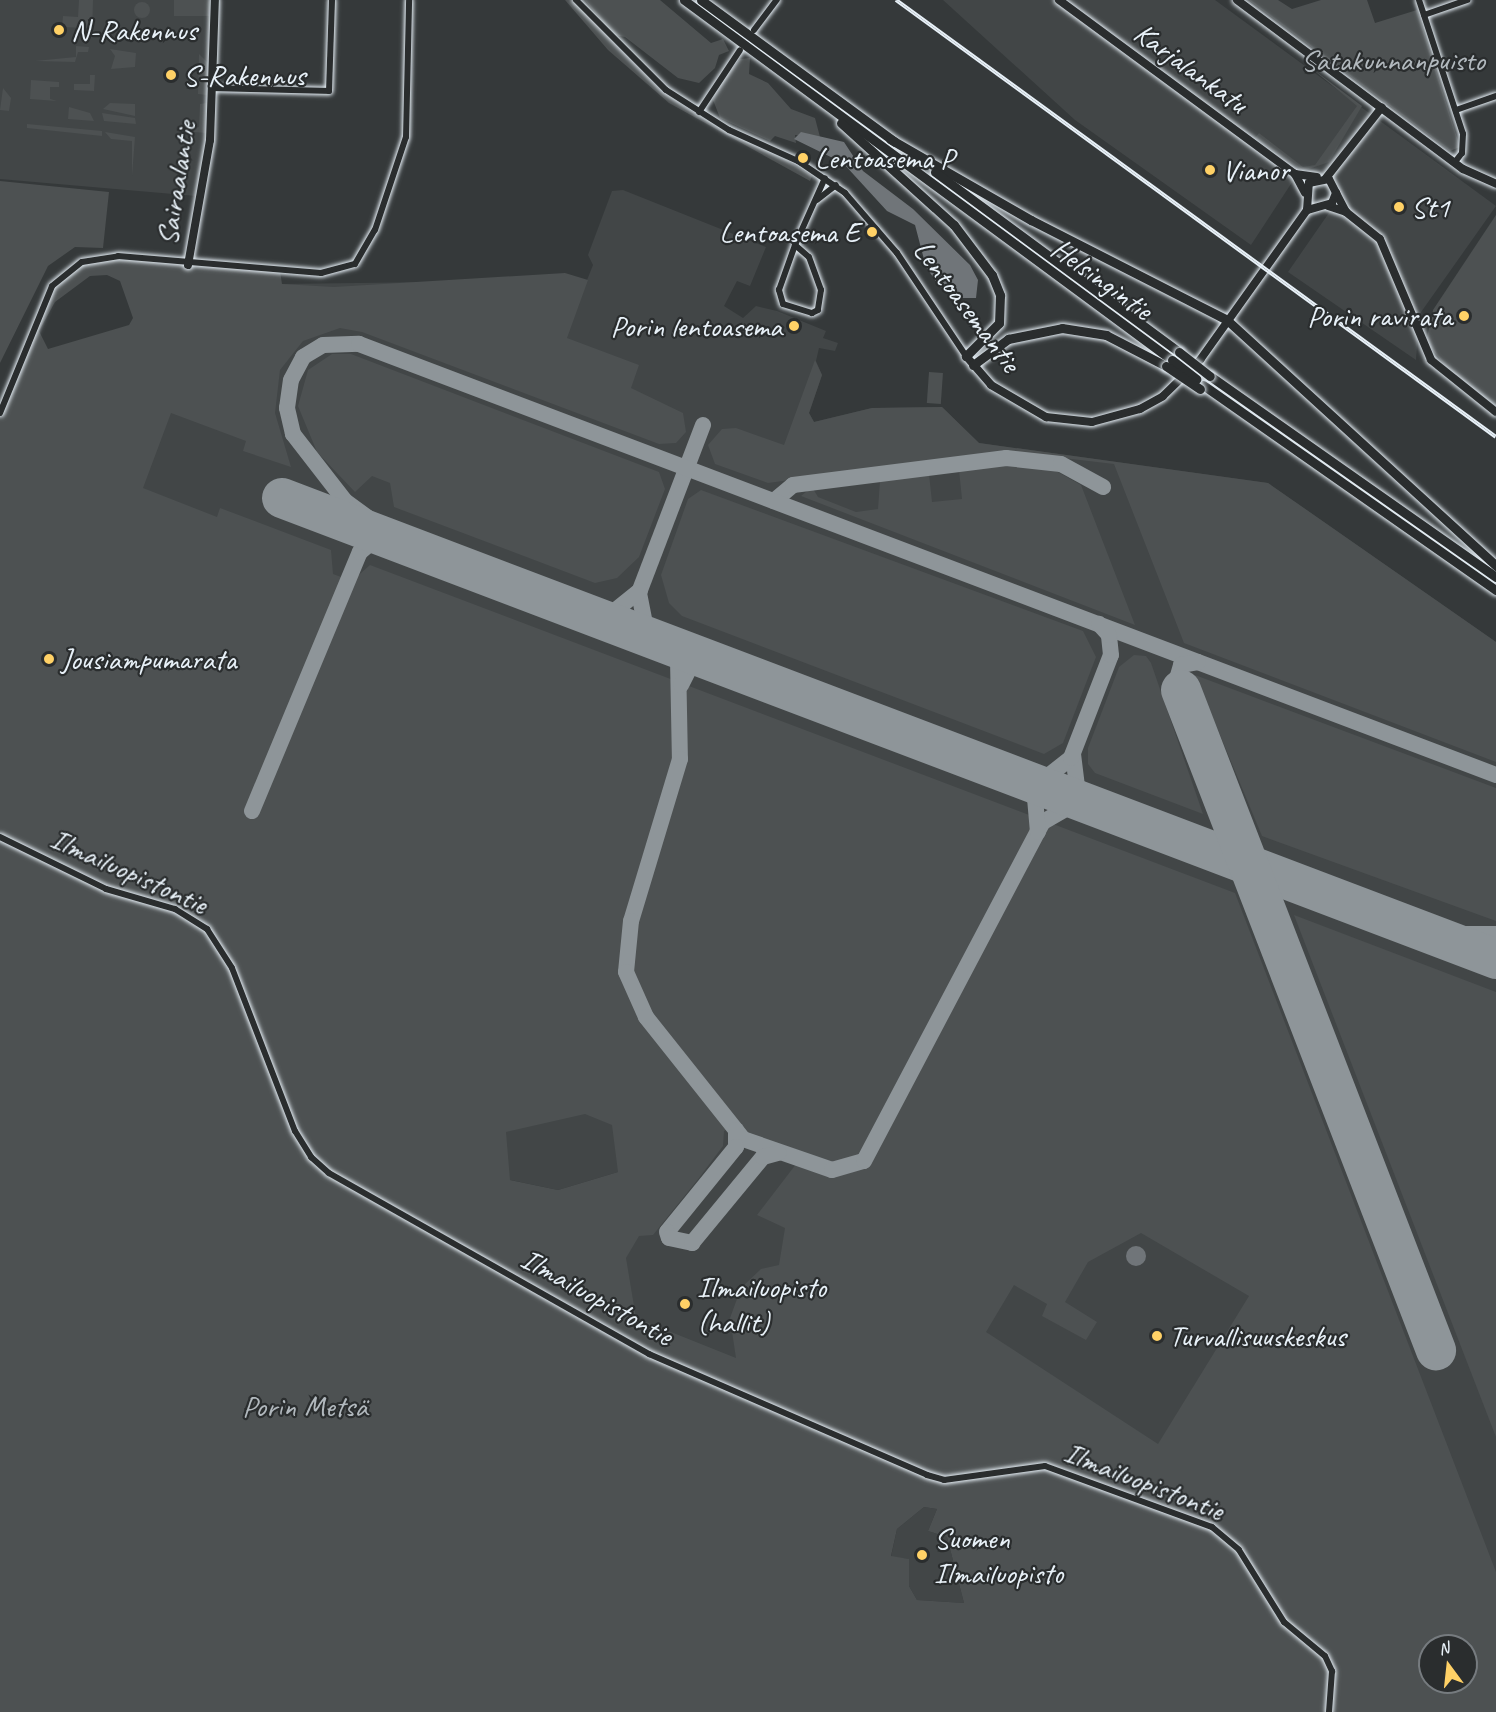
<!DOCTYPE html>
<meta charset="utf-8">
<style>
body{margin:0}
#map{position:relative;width:1496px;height:1712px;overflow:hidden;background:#35393a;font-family:Caveat,sans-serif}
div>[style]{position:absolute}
.built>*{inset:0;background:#424647}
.green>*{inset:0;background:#4d5152;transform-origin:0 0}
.round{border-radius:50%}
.water>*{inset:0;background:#707579}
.taxiway>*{height:16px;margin:-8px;padding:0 8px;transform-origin:8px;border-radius:8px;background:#8e9599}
.runway>*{height:40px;margin:-20px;padding:0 20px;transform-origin:20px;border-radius:20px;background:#8e9599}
.roads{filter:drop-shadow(0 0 2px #e8f1f8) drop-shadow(0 0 2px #e8f1f8)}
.minor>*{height:6px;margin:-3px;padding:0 3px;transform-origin:3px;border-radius:3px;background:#2a2d2e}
.tertiary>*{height:8px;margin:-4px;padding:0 4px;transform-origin:4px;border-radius:4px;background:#2a2d2e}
.secondary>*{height:8px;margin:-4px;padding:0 4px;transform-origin:4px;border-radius:4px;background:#2a2d2e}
.trunk>*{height:9px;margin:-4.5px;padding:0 4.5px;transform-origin:4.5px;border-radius:4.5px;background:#2a2d2e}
.rail>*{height:4px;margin-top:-2px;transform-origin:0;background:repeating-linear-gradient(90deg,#2a2d2e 0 4.5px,#e8f1f8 0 9px);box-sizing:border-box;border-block:2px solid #e8f1f8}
.bridges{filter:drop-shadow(0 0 2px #e8f1f8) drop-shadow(0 0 2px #e8f1f8)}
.trunk-bridge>*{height:9px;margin:-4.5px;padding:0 4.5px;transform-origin:4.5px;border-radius:4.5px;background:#2a2d2e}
.dots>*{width:16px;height:16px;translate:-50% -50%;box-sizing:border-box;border:3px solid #2a2d2e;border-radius:50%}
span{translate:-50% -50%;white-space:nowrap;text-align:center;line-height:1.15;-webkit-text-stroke:4.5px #2a2d2e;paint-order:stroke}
.poi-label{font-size:30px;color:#e8f1f8}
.left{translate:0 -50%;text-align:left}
.right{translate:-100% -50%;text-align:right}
.park-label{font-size:30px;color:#b2b9be}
.street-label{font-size:30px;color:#e8f1f8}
.north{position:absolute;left:1418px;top:1634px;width:60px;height:60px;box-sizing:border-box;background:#2a2d2e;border:2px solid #767b7f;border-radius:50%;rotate:345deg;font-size:16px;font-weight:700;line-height:24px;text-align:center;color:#e8f1f8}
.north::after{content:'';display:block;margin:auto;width:21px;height:27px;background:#ffd166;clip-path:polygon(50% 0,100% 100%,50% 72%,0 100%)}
</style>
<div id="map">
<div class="built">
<i style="clip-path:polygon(0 0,210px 0,207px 143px,196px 196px,0 179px)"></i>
<i style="clip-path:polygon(943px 0,1215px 0,1496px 206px,1419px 315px,1416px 360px,1288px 272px,1342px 194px,1302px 167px,1251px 245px,1075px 120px)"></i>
<i style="clip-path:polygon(evenodd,623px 190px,766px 247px,750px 286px,737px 281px,724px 306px,743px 318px,756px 306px,777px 311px,826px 331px,823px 338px,838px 343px,835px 351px,819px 348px,816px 361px,822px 375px,809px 413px,814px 422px,872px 408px,942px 407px,979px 443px,1268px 483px,1496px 642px,1496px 1712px,1418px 1712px,947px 1455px,550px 1286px,618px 1172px,558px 1190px,468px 1171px,25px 475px,281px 284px,587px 280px,593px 265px,588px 255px,612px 191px,623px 190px,1430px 1646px,1466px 1646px,1466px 1682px,1430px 1682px,1430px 1646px)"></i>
<i style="clip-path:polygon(924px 1507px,937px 1509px,928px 1531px,947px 1537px,964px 1603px,917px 1600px,909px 1586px,908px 1559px,891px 1557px,897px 1529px)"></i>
</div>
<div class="green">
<i style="clip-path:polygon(79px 0,93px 0,92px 36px,87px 28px,62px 27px,63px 16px,78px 17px)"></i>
<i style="left:174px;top:0;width:35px;height:16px"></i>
<i style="clip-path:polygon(565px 0,572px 0,659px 89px,697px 115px,786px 160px,812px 176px,810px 181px,669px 103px,608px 50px)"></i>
<i style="clip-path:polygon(585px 0,660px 0,711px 43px,723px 39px,729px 51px,719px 55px,715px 68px,699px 83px,678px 78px,625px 37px,614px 35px)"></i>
<i style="clip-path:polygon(1249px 0,1278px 0,1292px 9px,1321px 0,1367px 0,1375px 23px,1417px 10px,1460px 147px,1450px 151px)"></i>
<i class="round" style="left:134px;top:2px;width:16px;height:16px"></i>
<i style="clip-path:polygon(76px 46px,89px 47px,88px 52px,78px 52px,75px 62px,35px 61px,76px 57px)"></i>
<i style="clip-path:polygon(110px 49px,136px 53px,135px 67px,111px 69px,115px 56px)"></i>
<i style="clip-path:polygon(199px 54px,208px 63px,207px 95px,198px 94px)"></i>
<i style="clip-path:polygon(750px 58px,749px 74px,768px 83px,791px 109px,815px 118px,820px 137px,795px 135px,796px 143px,775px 136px,770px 141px,720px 118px,713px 100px,716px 90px,740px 59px)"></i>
<i style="clip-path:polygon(1310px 67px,1362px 106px,1329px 162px,1303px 171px,1255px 138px,1259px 133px,1303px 167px,1315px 165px,1357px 106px)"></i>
<i style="clip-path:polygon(90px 75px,95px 75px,94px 91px,74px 90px,74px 84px,90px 84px)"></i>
<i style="clip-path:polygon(31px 80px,59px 82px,59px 87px,50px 87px,50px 99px,57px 101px,30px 99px)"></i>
<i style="clip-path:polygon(3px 88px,11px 98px,9px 111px,0 110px)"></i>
<i style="clip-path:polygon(110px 103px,135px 104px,135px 116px,103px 109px)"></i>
<i style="clip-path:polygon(207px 103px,206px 133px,182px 131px,199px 127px,200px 104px)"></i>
<i style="clip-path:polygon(69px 107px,90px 113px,94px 121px,68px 119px)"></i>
<i style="clip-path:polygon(102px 113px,135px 118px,136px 124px,104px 121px)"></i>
<i style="clip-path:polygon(27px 124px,102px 131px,102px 136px,27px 128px)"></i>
<i style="clip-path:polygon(105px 132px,135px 137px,132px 176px,132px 141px,111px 139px)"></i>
<i style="clip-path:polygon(0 181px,109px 192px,103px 248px,75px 247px,48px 266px,0 363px)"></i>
<i style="clip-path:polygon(1496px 215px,1496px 406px,1454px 376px,1426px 342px,1433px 310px)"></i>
<i style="clip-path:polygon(evenodd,106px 256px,280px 271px,282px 284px,334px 287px,565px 273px,588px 280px,567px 338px,639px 365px,631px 388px,683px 413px,686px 432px,676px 443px,659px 444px,362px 332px,340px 328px,303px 341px,280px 370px,275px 413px,291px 467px,243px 451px,246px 441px,171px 413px,143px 488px,217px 517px,220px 508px,331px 550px,333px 574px,352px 581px,370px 565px,1235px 893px,1496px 1572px,1496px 1712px,0 1712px,0 415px,45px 299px,71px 269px,106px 256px,107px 275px,120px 281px,133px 318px,129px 325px,48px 349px,39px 331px,55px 302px,90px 276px,107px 275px,106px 256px,585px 1114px,612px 1125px,618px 1172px,558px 1190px,510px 1180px,506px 1132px,585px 1114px,106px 256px,736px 1125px,755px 1139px,803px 1155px,757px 1215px,785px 1228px,779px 1265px,761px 1269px,741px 1288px,730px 1318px,736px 1358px,636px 1318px,626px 1258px,639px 1236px,653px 1235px,699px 1178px,723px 1146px,724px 1131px,736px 1125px,106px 256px,1141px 1233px,1249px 1296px,1158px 1444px,986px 1332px,1014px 1285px,1047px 1304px,1042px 1316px,1086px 1340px,1097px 1322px,1065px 1302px,1088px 1262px,1141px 1233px,106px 256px,924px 1507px,937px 1509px,928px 1531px,947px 1537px,964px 1603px,917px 1600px,909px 1586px,909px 1559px,891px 1556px,897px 1529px,924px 1507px,106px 256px,1430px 1646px,1466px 1646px,1466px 1682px,1430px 1682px,1430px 1646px)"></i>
<i style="clip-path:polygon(332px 354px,351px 354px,659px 472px,665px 489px,639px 557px,617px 578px,595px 583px,394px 507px,390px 483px,372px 476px,355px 492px,317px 452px,298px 406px,308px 370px)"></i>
<i style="clip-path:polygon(815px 360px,822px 375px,809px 413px,814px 422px,872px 408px,942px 407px,979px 443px,1268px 483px,1496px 642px,1496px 762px,1184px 643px,1114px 464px,1004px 451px,768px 483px,715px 464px,708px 445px,722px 429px,736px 428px,784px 445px)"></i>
<i style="left:929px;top:372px;width:14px;height:31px;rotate:4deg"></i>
<i style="clip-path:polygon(1021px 464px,1049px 467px,1081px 485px,1135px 625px,801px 496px,812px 487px,818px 497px,856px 512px,878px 509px,880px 481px,929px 474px,932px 502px,962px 499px,959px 470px)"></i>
<i style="clip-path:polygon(701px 490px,1083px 631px,1096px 657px,1063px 743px,1044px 754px,682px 616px,669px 603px,661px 575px,688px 499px)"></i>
<i style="clip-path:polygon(1134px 655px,1146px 656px,1151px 663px,1203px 814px,1095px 773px,1088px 764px,1088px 748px,1119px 667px)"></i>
<i style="clip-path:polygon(1195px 675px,1496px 788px,1496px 921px,1262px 836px)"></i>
<i style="clip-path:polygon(1294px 915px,1496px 992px,1496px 1437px)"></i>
</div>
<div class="water">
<i style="clip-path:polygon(801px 132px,844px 142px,863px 171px,913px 209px,970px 265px,978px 280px,976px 298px,962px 298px,940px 287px,926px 267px,915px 225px,887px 211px,843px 163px,794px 139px)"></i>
<i class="round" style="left:1126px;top:1246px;width:20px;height:20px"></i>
</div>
<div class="taxiway">
<i style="left:703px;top:425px;width:180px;rotate:110.9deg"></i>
<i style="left:639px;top:593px;width:33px;rotate:79deg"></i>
<i style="left:645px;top:625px;width:47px;rotate:45.9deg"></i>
<i style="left:678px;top:659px;width:100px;rotate:88.9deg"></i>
<i style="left:680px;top:759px;width:169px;rotate:106.8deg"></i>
<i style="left:631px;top:921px;width:51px;rotate:95.6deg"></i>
<i style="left:626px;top:972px;width:49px;rotate:66deg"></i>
<i style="left:646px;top:1017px;width:156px;rotate:51.5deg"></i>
<i style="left:743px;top:1139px;width:94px;rotate:19.2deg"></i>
<i style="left:832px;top:1170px;width:33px;rotate:-16deg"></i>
<i style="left:864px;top:1161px;width:383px;rotate:-62.2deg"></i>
<i style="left:1043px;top:822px;width:32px;rotate:-30deg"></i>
<i style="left:1071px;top:806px;width:27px;rotate:2deg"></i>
<i style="left:774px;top:501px;width:25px;rotate:-40deg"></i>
<i style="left:793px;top:485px;width:215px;rotate:-7.2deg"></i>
<i style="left:1006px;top:458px;width:55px;rotate:6.2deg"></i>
<i style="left:1061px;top:464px;width:48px;rotate:28.7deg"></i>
<i style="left:404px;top:544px;width:73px;rotate:-143.9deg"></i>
<i style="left:345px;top:501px;width:85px;rotate:-127.8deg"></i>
<i style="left:293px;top:434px;width:27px;rotate:-103deg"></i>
<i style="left:287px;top:408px;width:28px;rotate:-82deg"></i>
<i style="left:291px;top:380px;width:26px;rotate:-62deg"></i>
<i style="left:303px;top:357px;width:23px;rotate:-31deg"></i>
<i style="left:323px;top:345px;width:36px;rotate:-2deg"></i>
<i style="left:359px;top:344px;width:1216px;rotate:20.76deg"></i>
<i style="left:580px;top:611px;width:32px;rotate:4deg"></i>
<i style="left:612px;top:613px;width:36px;rotate:-39deg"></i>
<i style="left:1177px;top:679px;width:15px;rotate:-74deg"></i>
<i style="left:1181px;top:665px;width:17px;rotate:-10deg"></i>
<i style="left:681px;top:685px;width:22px;rotate:-63deg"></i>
<i style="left:691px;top:665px;width:25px;rotate:-7deg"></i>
<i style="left:1073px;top:754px;width:33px;rotate:83deg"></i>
<i style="left:1077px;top:787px;width:29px;rotate:44deg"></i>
<i style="left:1012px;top:775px;width:36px;rotate:2deg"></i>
<i style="left:1048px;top:776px;width:29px;rotate:-38deg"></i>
<i style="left:1071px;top:758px;width:110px;rotate:-68.8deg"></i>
<i style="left:1111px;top:655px;width:20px;rotate:-96deg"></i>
<i style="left:1109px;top:635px;width:15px;rotate:-132deg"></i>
<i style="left:1016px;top:777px;width:28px;rotate:48deg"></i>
<i style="left:1035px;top:798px;width:34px;rotate:85deg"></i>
<i style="left:252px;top:811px;width:281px;rotate:-67.4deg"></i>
<i style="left:360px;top:552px;width:17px;rotate:-40deg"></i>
<i style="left:373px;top:541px;width:20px;rotate:-3deg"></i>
<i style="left:1411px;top:926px;width:38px;rotate:12deg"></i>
<i style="left:1448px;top:934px;width:48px"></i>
<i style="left:736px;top:1130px;width:17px;rotate:90deg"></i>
<i style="left:736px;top:1147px;width:109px;rotate:129.1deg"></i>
<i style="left:667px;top:1232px;width:6px;rotate:72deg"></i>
<i style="left:669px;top:1238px;width:24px;rotate:12deg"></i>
<i style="left:692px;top:1243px;width:112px;rotate:-50.5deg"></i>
<i style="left:763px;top:1157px;width:16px;rotate:-15deg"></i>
</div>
<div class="runway">
<i style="left:282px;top:498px;width:1299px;rotate:20.79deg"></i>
<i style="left:1181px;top:690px;width:708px;rotate:68.88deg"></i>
</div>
<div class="roads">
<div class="minor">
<i style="left:576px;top:0;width:127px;rotate:45deg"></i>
<i style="left:666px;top:90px;width:75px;rotate:32.4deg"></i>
<i style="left:729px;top:130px;width:76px;rotate:24.2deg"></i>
<i style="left:798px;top:161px;width:57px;rotate:34.2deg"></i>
<i style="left:845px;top:193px;width:79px;rotate:49.1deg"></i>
<i style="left:897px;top:253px;width:124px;rotate:56.2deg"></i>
<i style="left:1419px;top:0;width:141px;rotate:71.8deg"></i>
<i style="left:1463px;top:134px;width:19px;rotate:93deg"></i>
<i style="left:1462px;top:153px;width:11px;rotate:128deg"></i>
<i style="left:1424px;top:15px;width:46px;rotate:-19.2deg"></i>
<i style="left:754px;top:30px;width:38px;rotate:-53deg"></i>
<i style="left:213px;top:88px;width:116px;rotate:1.5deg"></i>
<i style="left:329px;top:91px;width:91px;rotate:-88.1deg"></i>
<i style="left:1456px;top:110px;width:42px;rotate:-19.3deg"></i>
<i style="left:699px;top:112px;width:74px;rotate:-56.5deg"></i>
<i style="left:817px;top:200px;width:24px;rotate:-38deg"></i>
<i style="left:795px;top:245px;width:18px;rotate:41deg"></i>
<i style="left:809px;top:257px;width:35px;rotate:70deg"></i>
<i style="left:821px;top:290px;width:20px;rotate:99deg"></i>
<i style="left:818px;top:310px;width:7px;rotate:153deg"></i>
<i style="left:812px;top:313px;width:30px;rotate:-163deg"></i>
<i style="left:783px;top:304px;width:15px;rotate:-106deg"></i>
<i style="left:779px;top:290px;width:48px;rotate:-70.4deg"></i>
<i style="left:795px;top:245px;width:73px;rotate:-65.9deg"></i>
<i style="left:0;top:413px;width:137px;rotate:-67.7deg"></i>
<i style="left:52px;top:286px;width:38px;rotate:-39deg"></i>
<i style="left:82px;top:262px;width:36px;rotate:-9deg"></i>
<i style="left:118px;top:256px;width:204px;rotate:4.8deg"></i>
<i style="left:321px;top:273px;width:35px;rotate:-15deg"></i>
<i style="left:355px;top:264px;width:39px;rotate:-60deg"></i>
<i style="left:375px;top:230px;width:98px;rotate:-71.6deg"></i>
<i style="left:406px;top:137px;width:137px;rotate:-88.7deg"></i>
<i style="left:0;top:837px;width:118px;rotate:26.1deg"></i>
<i style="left:106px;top:889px;width:72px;rotate:16.2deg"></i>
<i style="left:175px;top:909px;width:38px;rotate:32deg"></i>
<i style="left:207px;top:929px;width:46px;rotate:57.3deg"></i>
<i style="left:232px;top:968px;width:175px;rotate:68.9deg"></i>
<i style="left:295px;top:1131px;width:31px;rotate:58deg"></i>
<i style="left:311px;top:1157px;width:24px;rotate:42deg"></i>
<i style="left:329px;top:1173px;width:368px;rotate:29.5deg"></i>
<i style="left:649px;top:1354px;width:303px;rotate:23.5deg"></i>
<i style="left:927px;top:1475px;width:18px;rotate:16deg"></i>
<i style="left:944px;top:1480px;width:102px;rotate:-7.9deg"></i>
<i style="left:1045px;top:1466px;width:178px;rotate:20.1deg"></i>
<i style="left:1212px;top:1527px;width:35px;rotate:40deg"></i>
<i style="left:1239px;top:1550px;width:85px;rotate:58deg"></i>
<i style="left:1284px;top:1622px;width:53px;rotate:39.7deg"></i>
<i style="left:1325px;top:1656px;width:17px;rotate:65deg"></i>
<i style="left:1332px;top:1671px;width:41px;rotate:94.2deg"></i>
</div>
<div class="tertiary">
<i style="left:1059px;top:0;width:293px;rotate:36.4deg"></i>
<i style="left:1295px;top:174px;width:21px;rotate:62deg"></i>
<i style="left:1295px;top:174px;width:22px;rotate:8deg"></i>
<i style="left:1336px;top:193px;width:21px;rotate:62deg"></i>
<i style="left:1328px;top:206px;width:19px;rotate:18deg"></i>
<i style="left:1346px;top:212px;width:43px;rotate:38.5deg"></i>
<i style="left:1380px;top:239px;width:131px;rotate:67.1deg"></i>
<i style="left:1431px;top:360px;width:83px;rotate:38.7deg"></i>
<i style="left:188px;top:265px;width:127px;rotate:-80deg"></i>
<i style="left:210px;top:140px;width:140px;rotate:-88deg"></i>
</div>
<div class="secondary">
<i style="left:1237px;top:0;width:282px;rotate:36.8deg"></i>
<i style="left:1463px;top:169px;width:36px;rotate:24deg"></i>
<i style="left:1326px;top:178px;width:90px;rotate:-51.7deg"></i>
<i style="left:966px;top:356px;width:38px;rotate:49deg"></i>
<i style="left:991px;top:385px;width:64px;rotate:30.2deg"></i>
<i style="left:1046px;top:417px;width:46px;rotate:6.2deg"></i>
<i style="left:1092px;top:422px;width:50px;rotate:-15.2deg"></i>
<i style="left:1140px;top:409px;width:26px;rotate:-29deg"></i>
<i style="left:1163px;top:396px;width:52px;rotate:-44.2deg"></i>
<i style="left:1200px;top:360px;width:184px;rotate:-54.5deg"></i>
<i style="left:1307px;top:210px;width:27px;rotate:-86deg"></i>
<i style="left:1309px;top:183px;width:20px;rotate:-11deg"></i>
<i style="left:1329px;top:179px;width:16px;rotate:63deg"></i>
<i style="left:1336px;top:193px;width:11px;rotate:112deg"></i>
<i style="left:1332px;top:203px;width:26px;rotate:164deg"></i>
</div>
<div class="trunk">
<i style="left:684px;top:0;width:606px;rotate:36.42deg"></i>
<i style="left:701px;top:0;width:240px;rotate:36.2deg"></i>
<i style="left:841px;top:123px;width:152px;rotate:42.1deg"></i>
<i style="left:954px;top:225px;width:63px;rotate:52.8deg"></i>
<i style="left:992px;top:275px;width:22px;rotate:68deg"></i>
<i style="left:1000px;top:295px;width:28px;rotate:92deg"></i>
<i style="left:999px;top:323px;width:47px;rotate:135deg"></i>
<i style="left:890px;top:139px;width:163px;rotate:29.9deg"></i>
<i style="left:1031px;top:220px;width:220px;rotate:27deg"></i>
<i style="left:1227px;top:320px;width:365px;rotate:42.4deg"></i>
<i style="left:935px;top:172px;width:303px;rotate:36.4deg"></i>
<i style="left:973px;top:365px;width:44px;rotate:-36.6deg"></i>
<i style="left:1008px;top:339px;width:55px;rotate:-11.5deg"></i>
<i style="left:1062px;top:328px;width:45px;rotate:9deg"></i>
<i style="left:1106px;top:335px;width:68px;rotate:27.3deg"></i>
<i style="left:1210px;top:376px;width:350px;rotate:35.1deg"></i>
<i style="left:1203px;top:385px;width:358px;rotate:35deg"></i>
</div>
</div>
<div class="rail">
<i style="left:896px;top:0;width:742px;rotate:36.07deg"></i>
</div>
<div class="bridges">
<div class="trunk-bridge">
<i style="left:1179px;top:352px;width:39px;rotate:38deg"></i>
<i style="left:1172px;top:360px;width:31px;rotate:38deg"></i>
<i style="left:1166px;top:366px;width:41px;rotate:34.1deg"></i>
</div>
</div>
<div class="dots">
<i style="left:59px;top:30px;background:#ffd166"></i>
<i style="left:171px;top:75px;background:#ffd166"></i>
<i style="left:803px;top:158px;background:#ffd166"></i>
<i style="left:1210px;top:170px;background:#ffd166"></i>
<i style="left:1399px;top:207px;background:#ffd166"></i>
<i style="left:872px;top:232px;background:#ffd166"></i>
<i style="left:1464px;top:316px;background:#ffd166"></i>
<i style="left:794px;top:326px;background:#ffd166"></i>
<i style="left:49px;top:659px;background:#ffd166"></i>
<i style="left:685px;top:1304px;background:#ffd166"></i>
<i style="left:1157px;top:1336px;background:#ffd166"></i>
<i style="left:922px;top:1555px;background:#ffd166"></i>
</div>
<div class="poi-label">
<span class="left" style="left:71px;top:30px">N-Rakennus</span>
<span class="left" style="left:183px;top:75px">S-Rakennus</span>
<span class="left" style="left:815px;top:158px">Lentoasema P</span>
<span class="left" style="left:1222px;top:170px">Vianor</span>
<span class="left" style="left:1411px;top:207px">St1</span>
<span class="right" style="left:860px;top:232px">Lentoasema E</span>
<span class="right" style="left:1452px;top:316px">Porin ravirata</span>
<span class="right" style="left:782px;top:326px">Porin lentoasema</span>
<span class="left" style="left:61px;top:659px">Jousiampumarata</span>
<span class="left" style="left:697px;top:1304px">Ilmailuopisto<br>(hallit)</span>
<span class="left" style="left:1169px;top:1336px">Turvallisuuskeskus</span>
<span class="left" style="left:934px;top:1555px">Suomen<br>Ilmailuopisto</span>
</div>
<div class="park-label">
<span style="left:1393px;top:60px">Satakunnanpuisto</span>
<span style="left:305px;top:1406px">Porin Metsä</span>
</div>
<div class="street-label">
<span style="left:1191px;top:68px;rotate:36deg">Karjalankatu</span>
<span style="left:176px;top:183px;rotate:-81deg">Sairaalantie</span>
<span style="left:1102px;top:279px;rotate:36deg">Helsingintie</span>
<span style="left:967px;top:306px;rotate:53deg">Lentoasemantie</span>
<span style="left:129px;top:871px;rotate:24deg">Ilmailuopistontie</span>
<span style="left:597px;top:1297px;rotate:29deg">Ilmailuopistontie</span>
<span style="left:1144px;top:1481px;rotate:21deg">Ilmailuopistontie</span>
</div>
<div class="north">N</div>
</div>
